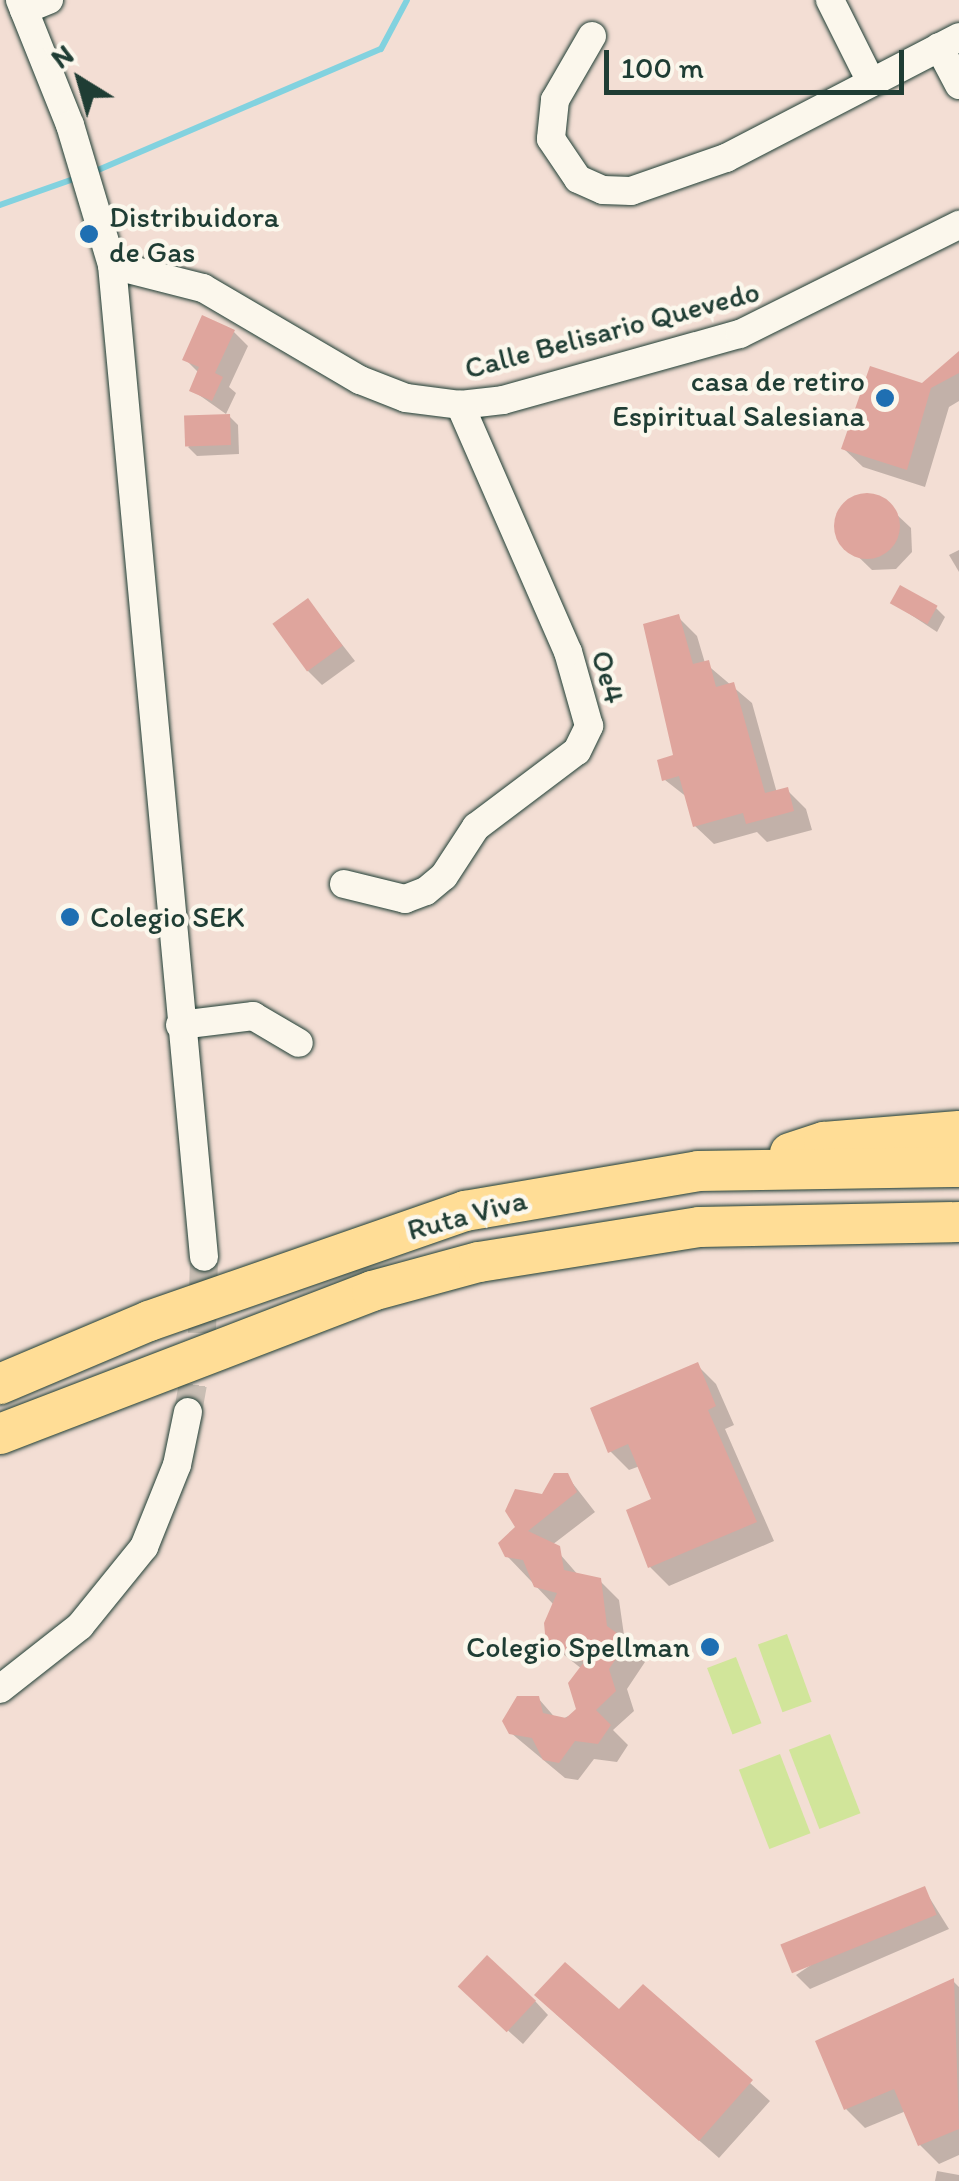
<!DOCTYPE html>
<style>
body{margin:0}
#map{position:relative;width:959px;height:2181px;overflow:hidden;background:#f3ded4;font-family:Itim,sans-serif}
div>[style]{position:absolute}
.green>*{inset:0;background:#d1e59a;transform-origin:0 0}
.shadow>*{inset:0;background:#0003}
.stream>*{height:6px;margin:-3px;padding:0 3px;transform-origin:3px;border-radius:3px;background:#82d2df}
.building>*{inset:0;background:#dfa59d;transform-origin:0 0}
.round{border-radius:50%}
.minor-tunnel>*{height:28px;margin-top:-14px;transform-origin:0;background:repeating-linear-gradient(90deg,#c9beb4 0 28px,transparent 0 42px)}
.roads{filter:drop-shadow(0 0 2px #1f3d34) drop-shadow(0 0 2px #1f3d34)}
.minor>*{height:28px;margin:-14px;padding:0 14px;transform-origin:14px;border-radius:14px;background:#fbf7ec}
.highway>*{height:40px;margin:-20px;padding:0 20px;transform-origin:20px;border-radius:20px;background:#ffdd96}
.dots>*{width:28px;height:28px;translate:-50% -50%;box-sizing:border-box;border:5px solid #fbf7ec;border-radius:50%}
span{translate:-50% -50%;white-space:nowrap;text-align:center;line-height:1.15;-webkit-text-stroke:9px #fbf7ec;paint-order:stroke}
.poi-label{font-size:30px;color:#1f3d34}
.left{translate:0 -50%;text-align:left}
.right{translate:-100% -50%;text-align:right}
.street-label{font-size:30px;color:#1f3d34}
.north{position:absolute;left:30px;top:30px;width:100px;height:100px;-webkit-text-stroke:8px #fbf7ec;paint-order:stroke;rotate:323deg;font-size:28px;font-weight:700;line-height:40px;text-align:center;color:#1f3d34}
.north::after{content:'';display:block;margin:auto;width:35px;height:45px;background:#1f3d34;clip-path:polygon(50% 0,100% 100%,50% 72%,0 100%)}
.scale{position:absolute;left:604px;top:50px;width:300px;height:45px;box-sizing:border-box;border:5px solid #1f3d34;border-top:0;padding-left:12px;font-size:30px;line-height:35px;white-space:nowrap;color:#1f3d34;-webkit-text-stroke:8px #fbf7ec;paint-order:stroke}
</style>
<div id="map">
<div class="green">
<i style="left:787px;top:1634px;width:72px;height:31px;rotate:70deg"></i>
<i style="left:736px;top:1657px;width:71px;height:31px;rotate:69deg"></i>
<i style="left:830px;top:1734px;width:85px;height:44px;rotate:69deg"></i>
<i style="left:780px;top:1754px;width:85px;height:44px;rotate:69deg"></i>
</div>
<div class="shadow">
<i style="clip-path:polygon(234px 332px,248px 346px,229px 387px,236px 393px,226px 414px,192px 390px,199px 373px,185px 359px)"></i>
<i style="clip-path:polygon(959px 354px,959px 401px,949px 407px,925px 487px,863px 467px,844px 449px)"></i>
<i style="clip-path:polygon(229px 416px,238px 425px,239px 454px,197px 456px,188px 447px)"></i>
<i style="clip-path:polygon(878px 497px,911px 528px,912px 552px,896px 569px,872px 570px,840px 539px,839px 516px,854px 498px)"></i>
<i style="clip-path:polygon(959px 550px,959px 572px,949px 555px)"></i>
<i style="clip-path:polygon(308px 601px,355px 661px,322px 685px,308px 671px)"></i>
<i style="clip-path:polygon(893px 603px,936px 608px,945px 617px,937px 632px)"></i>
<i style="clip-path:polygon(678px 617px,697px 636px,705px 663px,752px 703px,777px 793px,787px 790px,806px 809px,812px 830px,767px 842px,757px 832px,714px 844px,695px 826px,688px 798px,665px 780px,676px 757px)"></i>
<i style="clip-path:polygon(697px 1365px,716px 1384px,734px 1425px,725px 1429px,774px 1541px,669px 1586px,650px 1567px,629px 1511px,654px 1500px,640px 1466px,629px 1470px,610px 1451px)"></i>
<i style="clip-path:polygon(567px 1476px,595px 1512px,552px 1545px,579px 1576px,600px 1581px,619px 1600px,625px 1642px,645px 1662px,627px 1689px,634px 1711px,613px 1730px,628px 1745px,617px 1762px,594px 1759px,578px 1780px,565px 1778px,511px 1733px,538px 1698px,558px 1721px,579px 1711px,582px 1669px,549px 1643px,554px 1605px,507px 1556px,543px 1497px)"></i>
<i style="clip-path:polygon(924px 1889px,949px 1929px,810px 1989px,796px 1975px)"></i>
<i style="clip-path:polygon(953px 1981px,959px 1987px,959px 2155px,939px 2164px,920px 2145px,906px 2111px,865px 2128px,846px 2109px)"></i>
<i style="clip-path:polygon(643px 1987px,770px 2101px,719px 2158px,556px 2014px,619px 2012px)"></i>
<i style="clip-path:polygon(475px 2001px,535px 2001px,548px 2015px,523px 2044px)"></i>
<i style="clip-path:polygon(937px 2171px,959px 2175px,959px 2181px,935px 2181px)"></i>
</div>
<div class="stream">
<i style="left:91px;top:173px;width:315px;rotate:-23.2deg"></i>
<i style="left:381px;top:49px;width:55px;rotate:-62deg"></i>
<i style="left:0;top:205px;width:84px;rotate:-19.5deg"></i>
</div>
<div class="building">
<i style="clip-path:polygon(202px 315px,235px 330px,215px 373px,223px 377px,212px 401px,189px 391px,199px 367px,182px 360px)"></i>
<i style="clip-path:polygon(959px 351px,959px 373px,931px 388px,907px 470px,841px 449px,870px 366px,922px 383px)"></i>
<i style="left:230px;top:414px;width:31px;height:46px;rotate:88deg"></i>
<i class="round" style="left:834px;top:493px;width:66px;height:66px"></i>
<i style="left:900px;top:585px;width:43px;height:21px;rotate:29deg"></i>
<i style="left:308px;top:598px;width:59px;height:44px;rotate:54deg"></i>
<i style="clip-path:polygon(679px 614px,693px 664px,709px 660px,716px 687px,734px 682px,765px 793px,788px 787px,794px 811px,746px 824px,743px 813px,693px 827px,679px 776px,662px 781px,657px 760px,673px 755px,643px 624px)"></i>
<i style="clip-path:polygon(698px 1362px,716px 1406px,708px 1410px,757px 1522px,648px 1568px,626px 1510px,651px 1499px,628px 1444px,608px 1453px,590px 1408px)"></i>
<i style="clip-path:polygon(554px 1473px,568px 1473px,577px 1492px,528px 1531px,560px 1546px,564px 1570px,601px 1578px,607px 1626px,628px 1641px,609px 1669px,616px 1691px,596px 1710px,611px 1725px,598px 1744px,575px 1741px,559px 1763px,543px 1760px,532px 1738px,509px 1734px,502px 1721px,517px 1696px,539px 1696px,543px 1713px,566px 1718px,576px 1709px,568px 1683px,584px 1662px,546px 1644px,544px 1623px,557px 1593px,534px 1587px,523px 1560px,505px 1557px,498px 1543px,515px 1527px,505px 1511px,515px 1489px,542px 1494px)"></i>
<i style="left:925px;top:1886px;width:31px;height:156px;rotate:68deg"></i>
<i style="left:487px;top:1955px;width:67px;height:43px;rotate:43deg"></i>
<i style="clip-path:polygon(565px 1962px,619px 2009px,643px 1984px,753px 2080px,699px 2141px,534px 1995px)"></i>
<i style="clip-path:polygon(954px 1978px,959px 2129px,918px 2146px,894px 2089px,844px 2110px,815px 2041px)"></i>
</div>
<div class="minor-tunnel">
<i style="left:188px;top:1412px;width:80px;rotate:-80deg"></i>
<i style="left:202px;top:1333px;width:76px;rotate:-88.5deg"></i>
</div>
<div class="roads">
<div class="minor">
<i style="left:20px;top:0;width:135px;rotate:68.2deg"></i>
<i style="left:70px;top:125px;width:146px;rotate:73.3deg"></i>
<i style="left:112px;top:265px;width:996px;rotate:84.7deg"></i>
<i style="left:830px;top:0;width:92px;rotate:63.4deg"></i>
<i style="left:24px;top:10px;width:27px;rotate:-22deg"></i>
<i style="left:592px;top:36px;width:74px;rotate:120deg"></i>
<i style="left:555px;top:100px;width:39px;rotate:96deg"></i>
<i style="left:551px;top:139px;width:48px;rotate:56deg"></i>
<i style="left:578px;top:179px;width:27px;rotate:24deg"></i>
<i style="left:603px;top:190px;width:28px;rotate:2deg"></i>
<i style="left:631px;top:191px;width:101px;rotate:-19.2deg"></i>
<i style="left:726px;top:158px;width:263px;rotate:-27.4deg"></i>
<i style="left:939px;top:47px;width:43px;rotate:62.2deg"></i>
<i style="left:112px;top:265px;width:94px;rotate:14.2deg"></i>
<i style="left:203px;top:288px;width:182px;rotate:30.4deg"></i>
<i style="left:360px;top:380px;width:49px;rotate:21.4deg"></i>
<i style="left:406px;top:398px;width:54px;rotate:7.4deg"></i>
<i style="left:460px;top:405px;width:43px;rotate:-6.6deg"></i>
<i style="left:503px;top:400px;width:246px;rotate:-15.6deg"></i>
<i style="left:740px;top:334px;width:245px;rotate:-26.5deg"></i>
<i style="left:344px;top:884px;width:63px;rotate:13.8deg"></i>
<i style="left:405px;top:899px;width:22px;rotate:-21deg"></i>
<i style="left:426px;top:891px;width:23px;rotate:-40deg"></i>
<i style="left:444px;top:876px;width:59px;rotate:-56.9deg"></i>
<i style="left:476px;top:827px;width:126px;rotate:-37deg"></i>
<i style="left:577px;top:751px;width:28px;rotate:-64deg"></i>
<i style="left:589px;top:726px;width:77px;rotate:-105.8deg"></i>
<i style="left:568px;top:652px;width:270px;rotate:-113.6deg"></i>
<i style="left:180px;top:1025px;width:74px;rotate:-7deg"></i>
<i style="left:253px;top:1016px;width:53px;rotate:30.4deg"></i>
<i style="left:0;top:1689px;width:102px;rotate:-38.2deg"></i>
<i style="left:80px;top:1626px;width:102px;rotate:-51deg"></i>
<i style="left:144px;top:1547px;width:88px;rotate:-68.1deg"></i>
<i style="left:177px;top:1465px;width:54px;rotate:-78.3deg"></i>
</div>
<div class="highway">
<i style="left:790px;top:1153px;width:36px;rotate:-18deg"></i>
<i style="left:824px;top:1142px;width:135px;rotate:-4.7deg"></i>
<i style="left:0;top:1384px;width:162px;rotate:-22.9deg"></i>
<i style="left:149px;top:1321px;width:335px;rotate:-19.2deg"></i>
<i style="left:465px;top:1211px;width:236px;rotate:-9.7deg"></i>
<i style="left:698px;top:1171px;width:261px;rotate:-0.9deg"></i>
<i style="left:0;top:1434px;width:399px;rotate:-21deg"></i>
<i style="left:372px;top:1291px;width:111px;rotate:-15.2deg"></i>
<i style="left:479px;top:1262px;width:223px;rotate:-9deg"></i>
<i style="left:699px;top:1227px;width:260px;rotate:-1.1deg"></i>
</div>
</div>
<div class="dots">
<i style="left:89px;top:234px;background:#1f6fb2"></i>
<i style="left:885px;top:398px;background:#1f6fb2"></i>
<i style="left:70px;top:917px;background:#1f6fb2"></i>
<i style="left:710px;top:1647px;background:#1f6fb2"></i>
</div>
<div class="poi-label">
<span class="left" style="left:109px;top:234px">Distribuidora<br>de Gas</span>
<span class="right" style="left:865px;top:398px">casa de retiro<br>Espiritual Salesiana</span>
<span class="left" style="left:90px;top:917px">Colegio SEK</span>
<span class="right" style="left:690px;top:1647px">Colegio Spellman</span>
</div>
<div class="street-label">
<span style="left:612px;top:330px;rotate:-15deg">Calle Belisario Quevedo</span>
<span style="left:608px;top:677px;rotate:74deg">Oe4</span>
<span style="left:467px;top:1215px;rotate:-15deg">Ruta Viva</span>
</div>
<div class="north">N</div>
<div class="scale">100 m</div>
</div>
